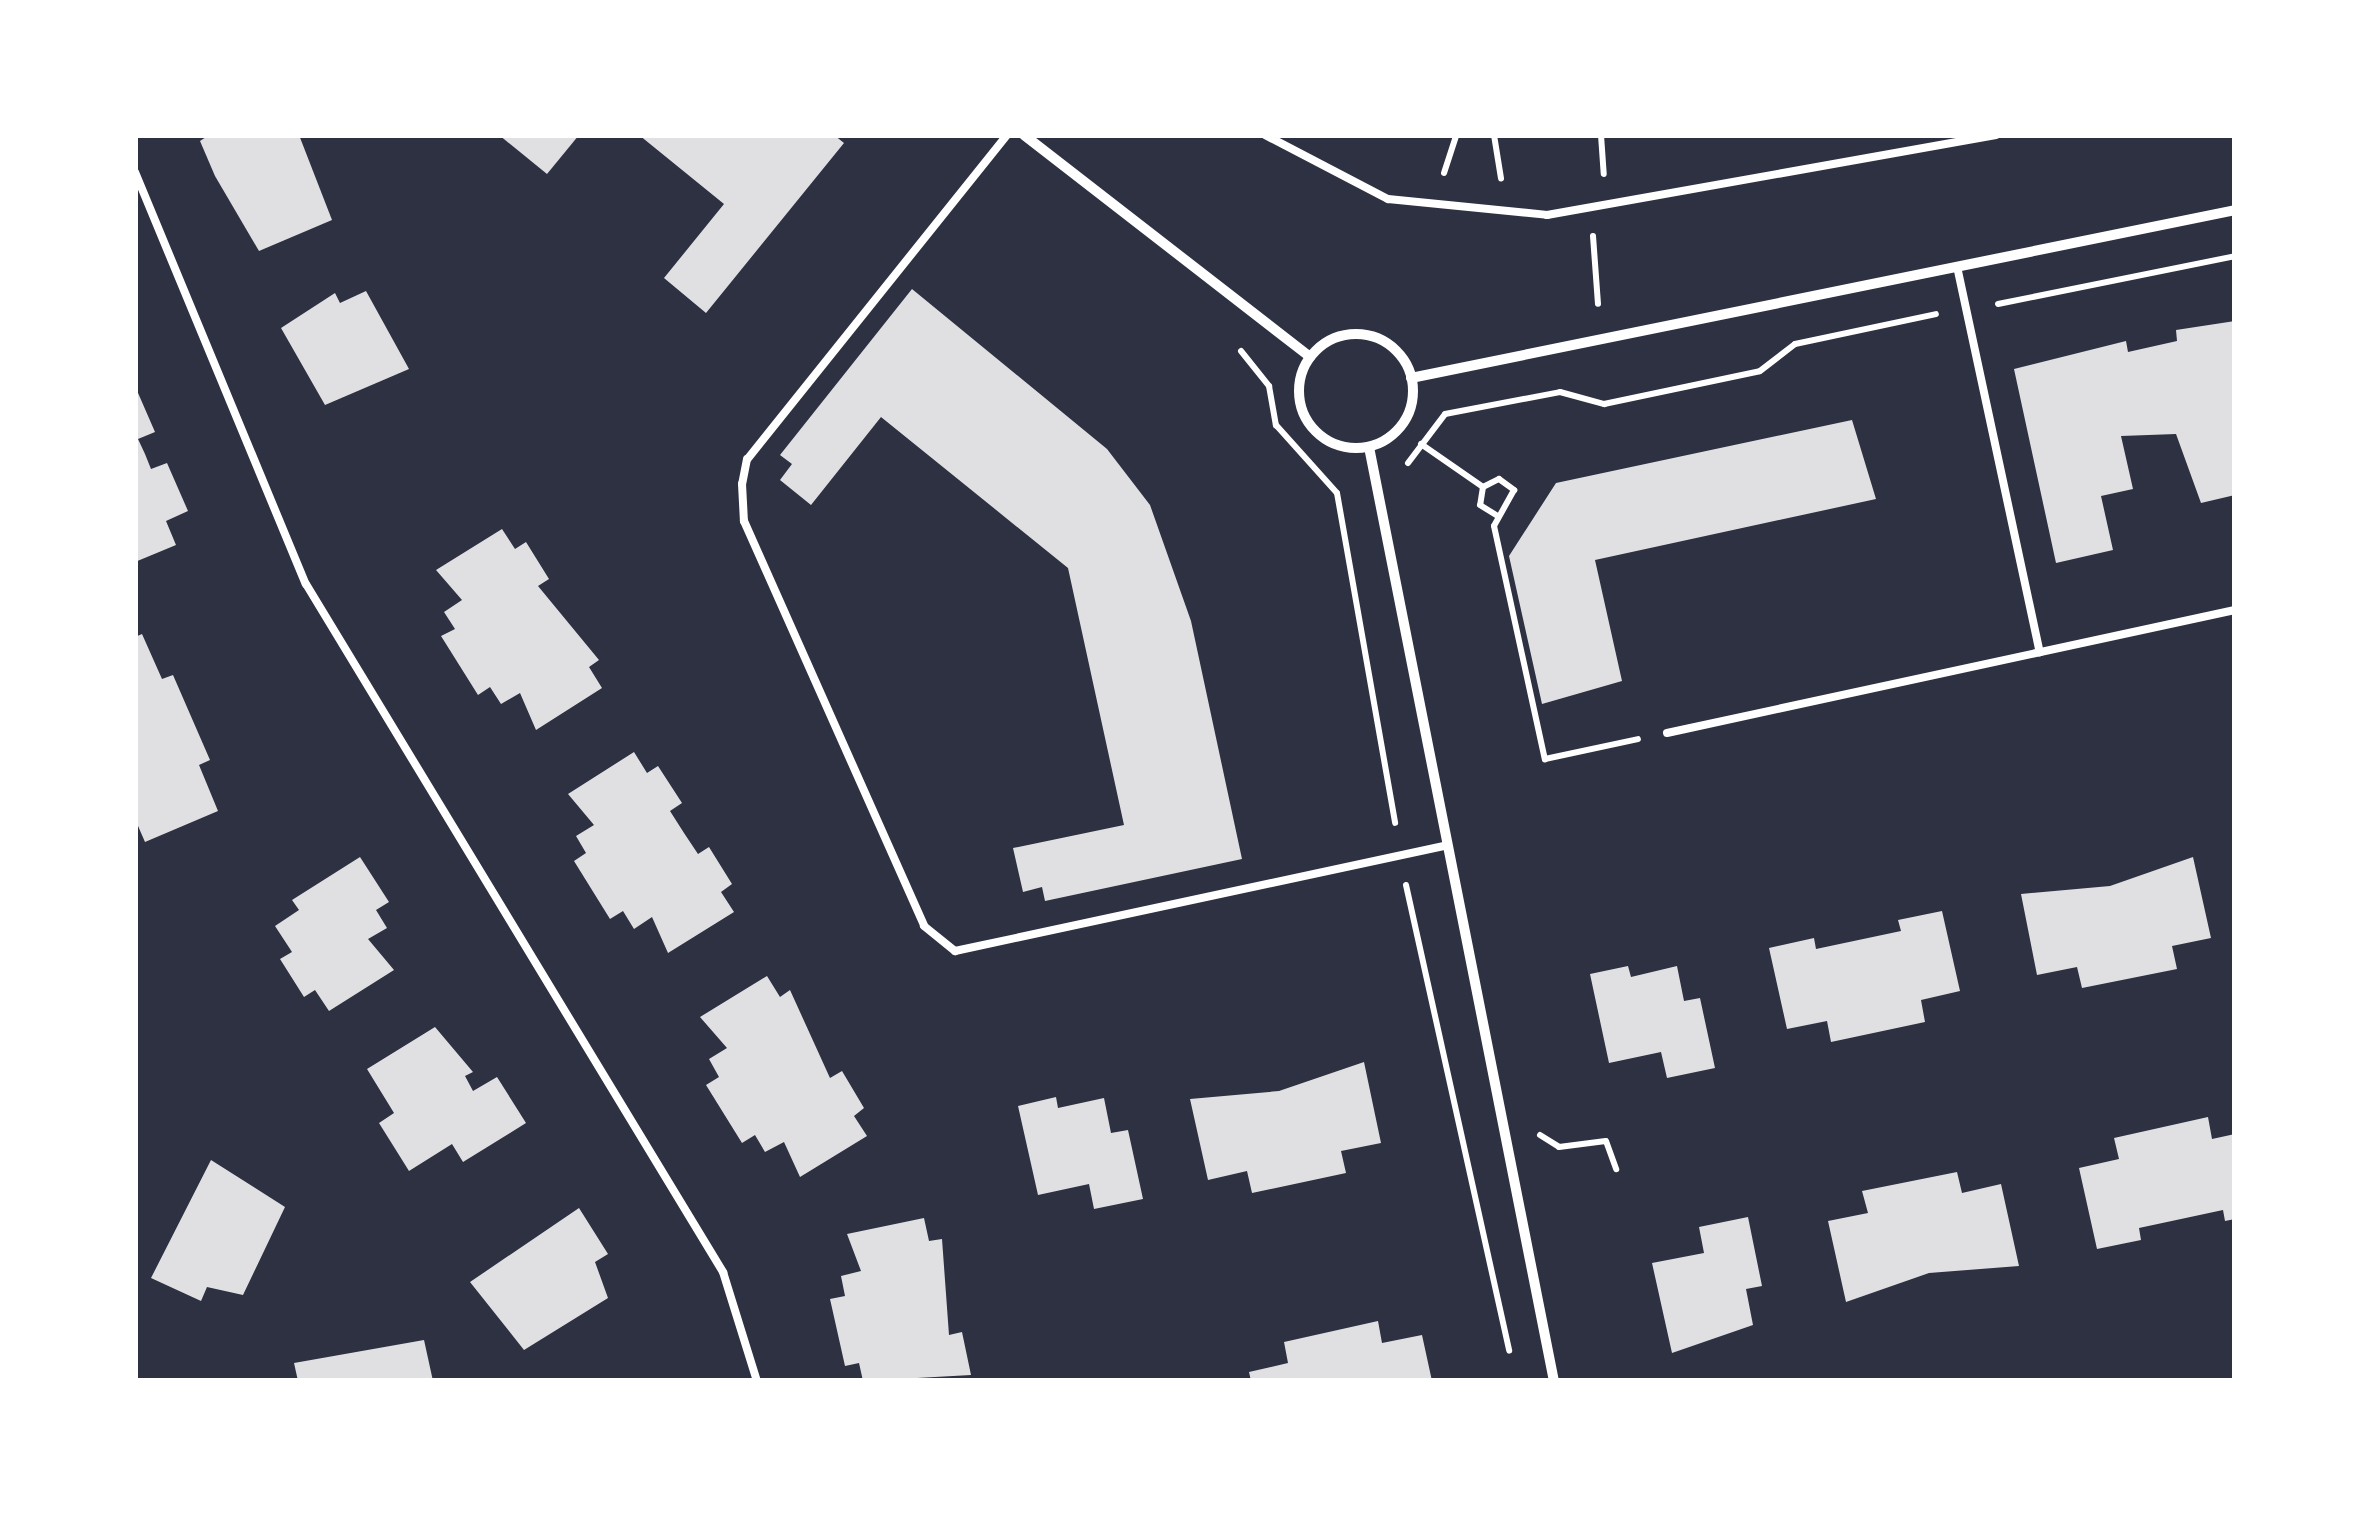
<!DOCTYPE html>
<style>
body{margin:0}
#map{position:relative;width:2370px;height:1516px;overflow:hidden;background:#2d3142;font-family:Montserrat,sans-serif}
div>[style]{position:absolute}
.building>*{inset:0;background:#e0e0e3}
.path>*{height:6px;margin:-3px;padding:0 3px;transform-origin:3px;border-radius:3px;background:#fff}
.service>*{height:8px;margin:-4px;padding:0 4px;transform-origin:4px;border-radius:4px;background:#fff}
.minor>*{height:10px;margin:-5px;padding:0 5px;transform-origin:5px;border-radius:5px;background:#fff}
.minor>.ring{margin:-5px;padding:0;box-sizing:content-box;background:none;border:10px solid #fff;border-radius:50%}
span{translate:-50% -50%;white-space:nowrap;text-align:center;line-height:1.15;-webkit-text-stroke:8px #fff;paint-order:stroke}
.frame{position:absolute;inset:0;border:138px solid #fff;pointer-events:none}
</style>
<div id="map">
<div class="building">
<i style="clip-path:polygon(209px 135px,299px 135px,332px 220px,259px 251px,215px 176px,200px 141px)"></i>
<i style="clip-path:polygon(499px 135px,579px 135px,547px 174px)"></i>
<i style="clip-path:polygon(639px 135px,834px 135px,844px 143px,706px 313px,664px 278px,724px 204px)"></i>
<i style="clip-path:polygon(912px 289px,1107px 449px,1150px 505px,1191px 621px,1242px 859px,1045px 901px,1042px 887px,1023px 892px,1013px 848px,1124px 825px,1068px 568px,881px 417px,811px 505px,780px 480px,792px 464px,780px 455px)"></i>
<i style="clip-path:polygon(366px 291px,409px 369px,325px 405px,281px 328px,335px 293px,340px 303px)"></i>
<i style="clip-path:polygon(2235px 321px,2235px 495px,2201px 503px,2176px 434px,2121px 436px,2133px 489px,2101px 496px,2113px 550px,2056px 563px,2014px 369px,2126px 341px,2128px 352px,2177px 341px,2176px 330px)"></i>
<i style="clip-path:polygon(135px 386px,155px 432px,138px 439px,145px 454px,151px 469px,167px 463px,188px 511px,166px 521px,176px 545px,135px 562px)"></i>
<i style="clip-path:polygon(1852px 420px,1876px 499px,1595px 560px,1622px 681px,1542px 704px,1509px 556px,1556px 483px)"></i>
<i style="clip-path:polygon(502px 529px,515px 549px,526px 542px,549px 579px,538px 586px,599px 660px,589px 667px,602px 688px,536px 730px,520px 693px,501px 704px,490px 687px,478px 695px,441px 636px,455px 629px,444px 612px,462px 600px,436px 570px)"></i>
<i style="clip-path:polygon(142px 634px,162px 679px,173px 675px,210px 760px,199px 765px,218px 811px,145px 842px,135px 819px,135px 637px)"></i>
<i style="clip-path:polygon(634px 752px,647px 773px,658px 766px,682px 803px,670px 811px,684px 833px,698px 854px,709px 847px,732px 884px,721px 892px,734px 912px,668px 953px,652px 917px,634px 929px,623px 911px,610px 919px,574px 861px,586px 853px,576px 836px,594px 825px,568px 794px)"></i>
<i style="clip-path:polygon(360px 857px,389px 902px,376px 910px,387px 928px,368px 939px,394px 970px,329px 1011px,315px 990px,304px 997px,280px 959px,292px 952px,275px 926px,299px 910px,292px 900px)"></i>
<i style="clip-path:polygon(2193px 857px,2211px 938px,2172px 946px,2177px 969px,2082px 988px,2077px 967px,2037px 975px,2021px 894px,2110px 886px)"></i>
<i style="clip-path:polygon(1942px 911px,1960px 991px,1921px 1000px,1925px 1022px,1831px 1042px,1827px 1021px,1787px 1029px,1769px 948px,1814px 938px,1816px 949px,1901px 931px,1898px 920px)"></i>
<i style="clip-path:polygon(1628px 966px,1631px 977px,1677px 966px,1684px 1001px,1700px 998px,1715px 1068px,1667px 1078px,1661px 1052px,1609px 1063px,1590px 974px)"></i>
<i style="clip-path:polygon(767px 976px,780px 997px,790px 990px,830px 1078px,842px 1071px,864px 1108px,854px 1116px,867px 1136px,800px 1177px,784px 1142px,765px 1152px,755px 1135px,742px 1143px,706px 1085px,719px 1077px,709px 1059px,727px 1048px,700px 1017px)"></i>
<i style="clip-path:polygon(435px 1027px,473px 1072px,465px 1076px,473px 1091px,497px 1077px,526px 1123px,463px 1162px,452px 1144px,409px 1171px,379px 1123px,394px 1113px,367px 1069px)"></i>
<i style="clip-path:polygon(1364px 1062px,1381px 1143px,1341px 1151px,1346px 1173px,1252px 1193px,1247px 1171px,1208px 1180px,1190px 1099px,1279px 1091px)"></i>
<i style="clip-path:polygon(1056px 1097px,1058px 1108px,1104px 1098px,1111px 1133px,1128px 1130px,1143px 1199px,1094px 1209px,1089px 1184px,1038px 1195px,1018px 1106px)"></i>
<i style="clip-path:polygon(2208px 1117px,2212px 1139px,2235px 1134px,2235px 1219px,2225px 1221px,2223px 1210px,2139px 1228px,2141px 1240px,2097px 1249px,2079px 1168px,2119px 1159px,2114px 1138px)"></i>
<i style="clip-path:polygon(211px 1160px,285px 1207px,243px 1295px,207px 1287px,201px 1301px,151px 1278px)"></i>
<i style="clip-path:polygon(1957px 1172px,1962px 1193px,2001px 1184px,2019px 1266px,1929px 1273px,1846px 1302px,1828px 1221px,1868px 1213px,1862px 1191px)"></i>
<i style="clip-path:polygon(579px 1208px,608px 1254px,595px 1262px,608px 1298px,524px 1350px,470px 1282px)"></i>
<i style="clip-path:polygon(1748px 1217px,1762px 1286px,1746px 1289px,1753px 1325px,1672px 1353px,1652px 1263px,1704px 1253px,1699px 1227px)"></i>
<i style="clip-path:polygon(924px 1218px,929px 1241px,942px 1239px,949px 1335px,962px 1332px,971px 1375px,863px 1381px,859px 1363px,845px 1366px,830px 1299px,845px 1296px,841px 1276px,861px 1271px,847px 1234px)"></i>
<i style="clip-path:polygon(1378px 1321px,1382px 1343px,1422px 1335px,1432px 1381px,1251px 1381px,1249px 1372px,1288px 1363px,1284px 1342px)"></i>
<i style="clip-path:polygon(424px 1340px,433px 1381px,298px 1381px,294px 1363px)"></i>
</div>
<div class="path">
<i style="left:1484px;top:135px;width:65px"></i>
<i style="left:1494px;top:135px;width:44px;rotate:80.8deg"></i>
<i style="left:1601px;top:135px;width:39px;rotate:86deg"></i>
<i style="left:1444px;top:173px;width:40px;rotate:-72deg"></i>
<i style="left:1593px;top:236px;width:68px;rotate:85.8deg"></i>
<i style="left:1998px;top:304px;width:242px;rotate:-11.4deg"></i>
<i style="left:1241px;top:351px;width:45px;rotate:51.3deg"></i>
<i style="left:1269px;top:386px;width:40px;rotate:80deg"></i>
<i style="left:1276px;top:425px;width:91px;rotate:48.1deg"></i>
<i style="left:1337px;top:493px;width:335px;rotate:80deg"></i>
<i style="left:1421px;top:444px;width:75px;rotate:34.7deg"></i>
<i style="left:1408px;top:463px;width:61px;rotate:-52.9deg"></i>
<i style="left:1445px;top:414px;width:117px;rotate:-10.8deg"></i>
<i style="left:1560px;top:392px;width:46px;rotate:15.3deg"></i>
<i style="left:1604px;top:404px;width:159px;rotate:-11.9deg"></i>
<i style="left:1760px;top:371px;width:44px;rotate:-37.6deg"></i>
<i style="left:1795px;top:344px;width:144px;rotate:-12deg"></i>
<i style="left:1483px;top:487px;width:18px;rotate:-27deg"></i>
<i style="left:1499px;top:479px;width:19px;rotate:36deg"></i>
<i style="left:1514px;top:490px;width:41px;rotate:119.1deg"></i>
<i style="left:1494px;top:526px;width:239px;rotate:77.7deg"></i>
<i style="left:1545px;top:759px;width:95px;rotate:-12.1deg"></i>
<i style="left:1483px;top:487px;width:18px;rotate:99deg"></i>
<i style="left:1480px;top:505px;width:19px;rotate:32deg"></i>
<i style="left:1406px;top:885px;width:477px;rotate:77.5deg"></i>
<i style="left:1540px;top:1135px;width:22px;rotate:32deg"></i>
<i style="left:1559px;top:1147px;width:47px;rotate:-7.3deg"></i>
<i style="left:1606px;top:1141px;width:30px;rotate:70deg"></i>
</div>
<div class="service">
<i style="left:1007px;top:135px;width:415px;rotate:128.7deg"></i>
<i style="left:747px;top:459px;width:25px;rotate:101deg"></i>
<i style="left:742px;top:484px;width:37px;rotate:87deg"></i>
<i style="left:744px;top:521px;width:443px;rotate:66deg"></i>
<i style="left:924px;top:926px;width:40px;rotate:39deg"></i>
<i style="left:955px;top:951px;width:500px;rotate:-12.12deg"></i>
<i style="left:1265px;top:135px;width:139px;rotate:27.5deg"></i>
<i style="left:1388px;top:199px;width:160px;rotate:5.7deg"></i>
<i style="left:1547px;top:215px;width:456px;rotate:-10.1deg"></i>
<i style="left:135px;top:172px;width:446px;rotate:67.5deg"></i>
<i style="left:306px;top:584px;width:805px;rotate:58.78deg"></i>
<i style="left:723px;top:1272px;width:114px;rotate:72.7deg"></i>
<i style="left:1958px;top:271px;width:390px;rotate:77.9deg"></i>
<i style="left:1667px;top:733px;width:581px;rotate:-12.22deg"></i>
</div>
<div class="minor">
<i style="left:1024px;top:135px;width:362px;rotate:37.8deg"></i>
<i class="ring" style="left:1299px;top:334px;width:104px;height:104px"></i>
<i style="left:1411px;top:378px;width:841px;rotate:-11.52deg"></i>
<i style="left:1369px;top:447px;width:952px;rotate:78.8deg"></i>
</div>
<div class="frame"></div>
</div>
